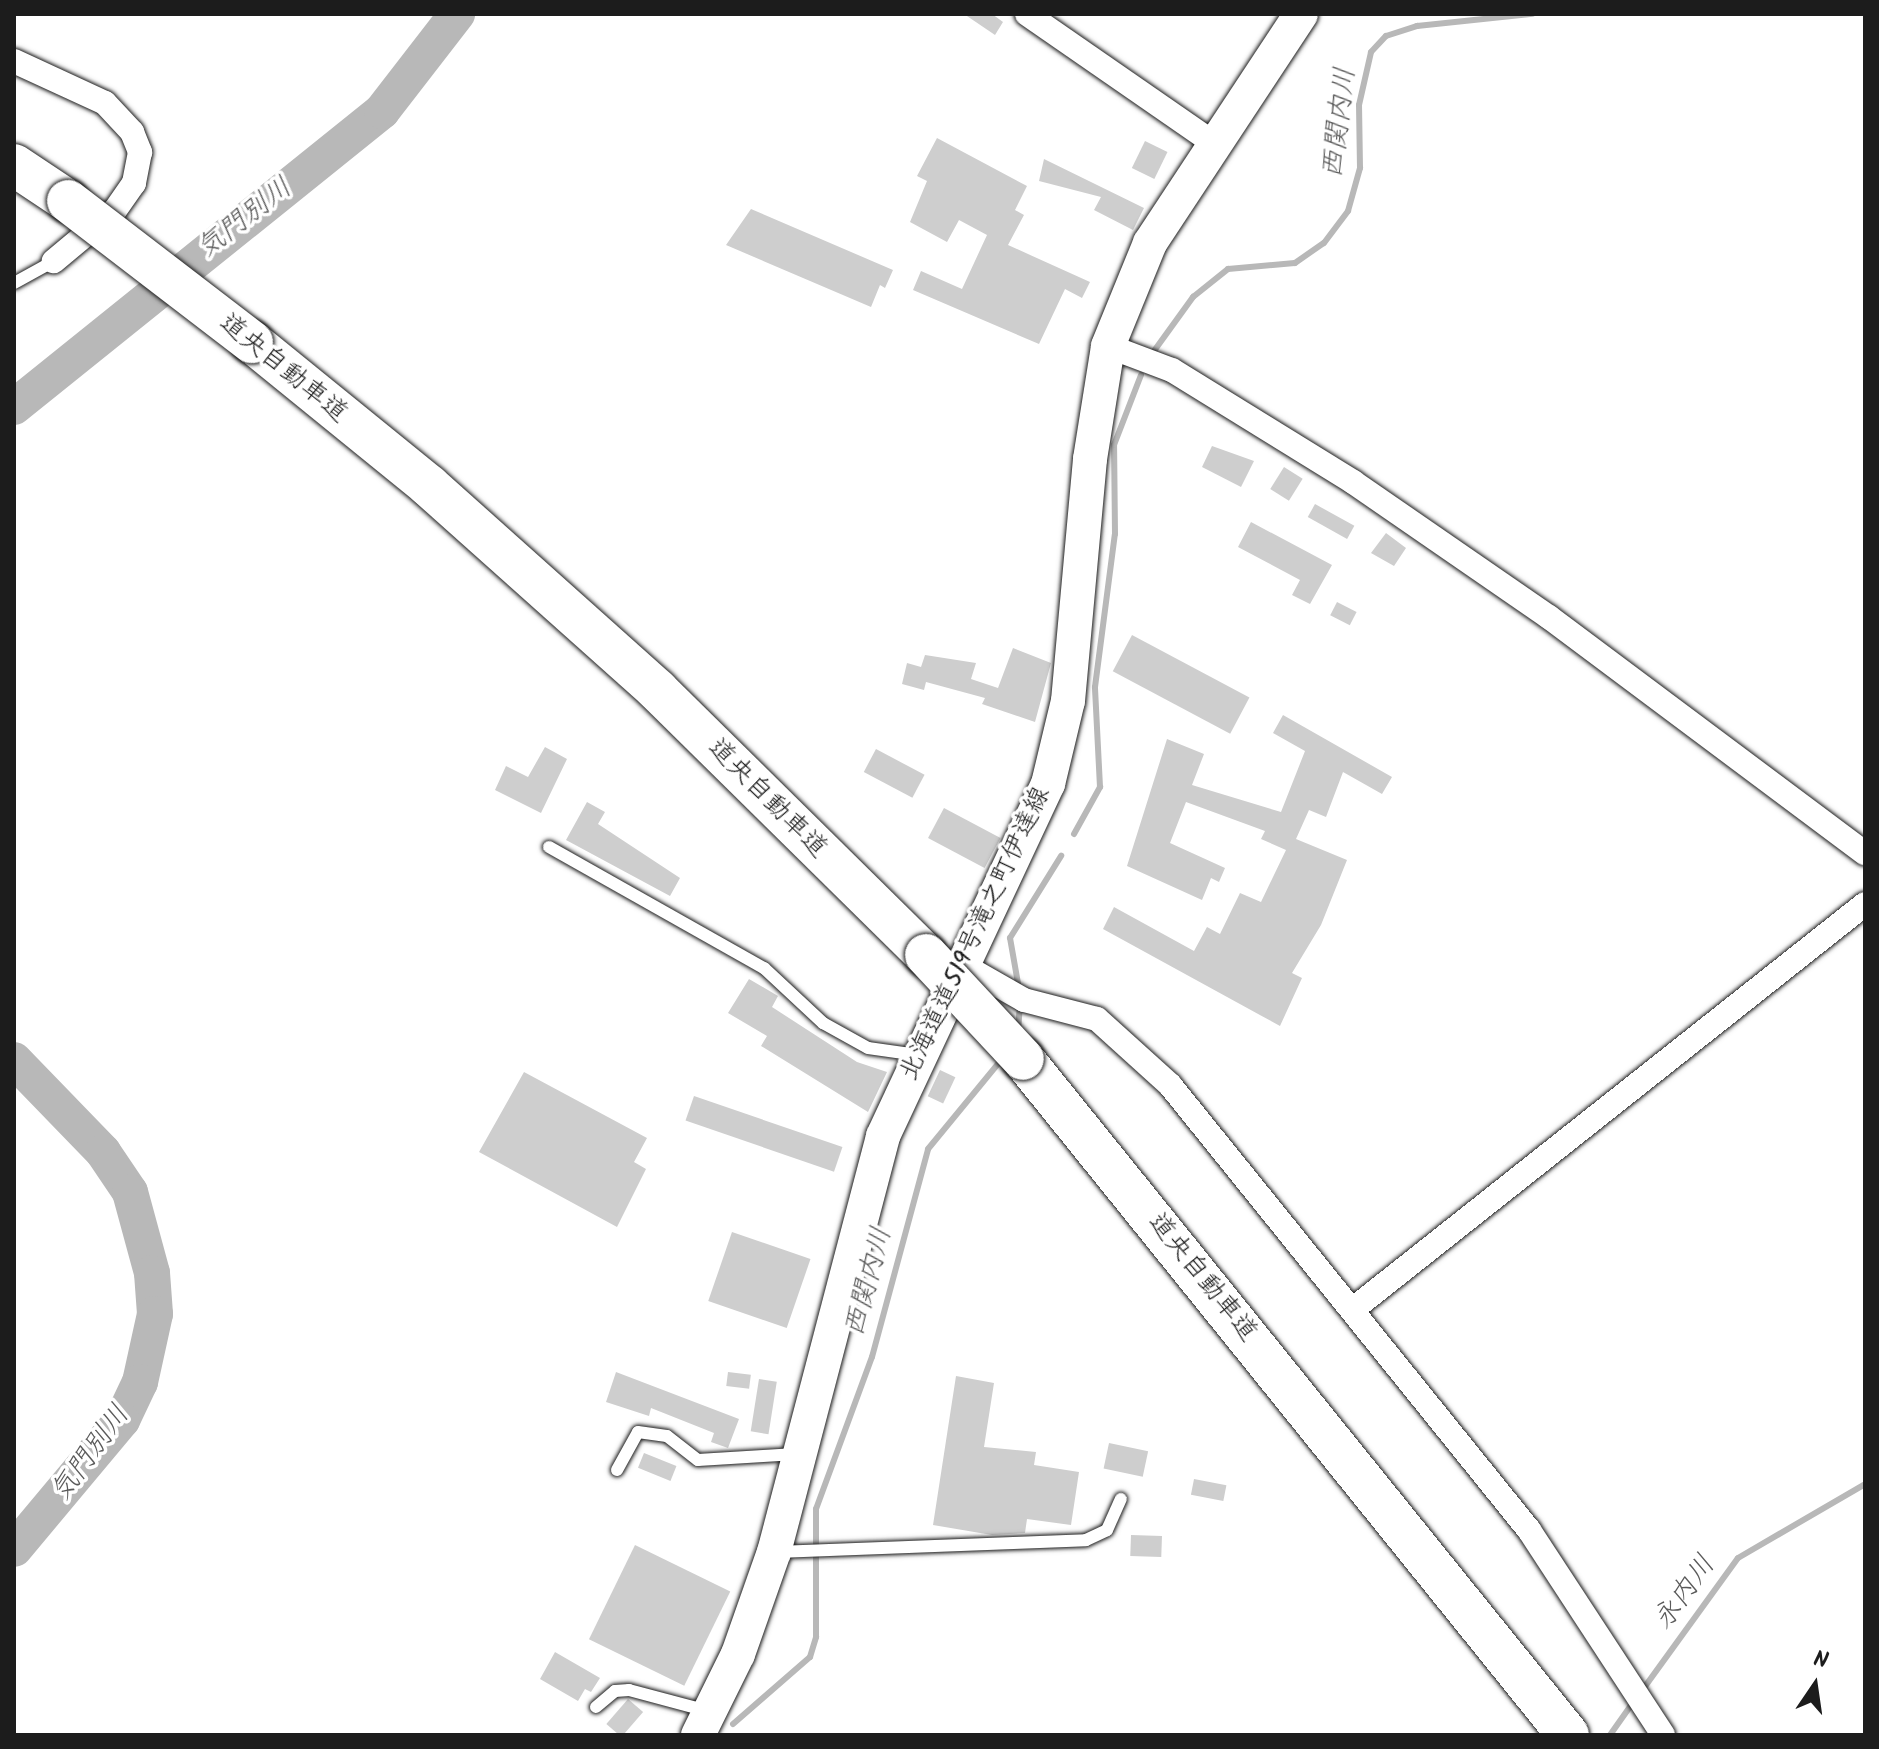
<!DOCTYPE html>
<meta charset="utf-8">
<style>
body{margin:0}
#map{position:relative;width:1879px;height:1749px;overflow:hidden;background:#fff;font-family:Kalam,"Klee One",sans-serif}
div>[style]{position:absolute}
.stream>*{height:6px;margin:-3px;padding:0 3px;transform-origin:3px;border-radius:3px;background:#b8b8b8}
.river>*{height:36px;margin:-18px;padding:0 18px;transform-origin:18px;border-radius:18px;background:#b8b8b8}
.building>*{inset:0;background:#cecece;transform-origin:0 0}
.roads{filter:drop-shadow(0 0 2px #1c1c1c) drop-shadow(0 0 2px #1c1c1c)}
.service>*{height:12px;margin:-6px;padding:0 6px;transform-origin:6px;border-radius:6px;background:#fff}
.minor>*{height:24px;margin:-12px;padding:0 12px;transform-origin:12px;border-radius:12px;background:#fff}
.secondary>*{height:34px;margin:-17px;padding:0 17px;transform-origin:17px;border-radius:17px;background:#fff}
.motorway>*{height:42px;margin:-21px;padding:0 21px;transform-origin:21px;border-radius:21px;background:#fff}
.bridges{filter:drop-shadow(0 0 2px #1c1c1c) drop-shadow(0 0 2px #1c1c1c)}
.motorway-bridge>*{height:42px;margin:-21px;padding:0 21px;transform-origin:21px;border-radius:21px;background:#fff}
span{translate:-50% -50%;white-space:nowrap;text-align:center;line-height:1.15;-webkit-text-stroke:7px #fff;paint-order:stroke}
.street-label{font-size:26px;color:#1c1c1c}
.water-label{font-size:28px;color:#5a5a5a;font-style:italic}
.frame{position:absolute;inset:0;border:16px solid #1c1c1c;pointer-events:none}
.north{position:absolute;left:1775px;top:1645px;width:80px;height:80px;-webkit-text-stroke:6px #fff;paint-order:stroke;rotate:13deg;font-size:22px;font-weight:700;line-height:32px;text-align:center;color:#1c1c1c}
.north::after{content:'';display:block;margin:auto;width:28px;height:36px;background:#1c1c1c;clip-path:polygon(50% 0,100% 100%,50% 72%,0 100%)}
</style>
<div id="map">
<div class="stream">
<i style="left:1154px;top:351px;width:67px;rotate:-54.2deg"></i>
<i style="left:1193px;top:297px;width:45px;rotate:-38.7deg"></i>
<i style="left:1228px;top:269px;width:67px;rotate:-5.1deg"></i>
<i style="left:1295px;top:263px;width:35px;rotate:-35deg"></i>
<i style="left:1324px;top:243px;width:40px;rotate:-53deg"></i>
<i style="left:1348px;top:211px;width:45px;rotate:-74.4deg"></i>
<i style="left:1360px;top:168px;width:63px;rotate:-90.9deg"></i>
<i style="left:1359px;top:105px;width:54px;rotate:-77.2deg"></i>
<i style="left:1371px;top:52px;width:22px;rotate:-47deg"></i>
<i style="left:1386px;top:36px;width:33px;rotate:-18deg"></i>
<i style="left:1417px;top:26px;width:116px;rotate:-6deg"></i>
<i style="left:1074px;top:834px;width:54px;rotate:-61deg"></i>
<i style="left:1100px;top:787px;width:100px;rotate:-92.9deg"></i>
<i style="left:1095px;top:687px;width:154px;rotate:-82.6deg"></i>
<i style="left:1115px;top:534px;width:89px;rotate:-90.6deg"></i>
<i style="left:1114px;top:445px;width:75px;rotate:-68.9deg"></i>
<i style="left:1019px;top:989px;width:52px;rotate:-100deg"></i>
<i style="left:1010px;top:938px;width:97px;rotate:-58.1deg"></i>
<i style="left:1018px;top:1032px;width:28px;rotate:-86deg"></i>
<i style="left:1641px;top:1692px;width:165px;rotate:-54.1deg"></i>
<i style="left:1738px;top:1558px;width:147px;rotate:-30.2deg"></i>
<i style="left:733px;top:1724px;width:102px;rotate:-41deg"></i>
<i style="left:810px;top:1657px;width:21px;rotate:-73deg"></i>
<i style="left:816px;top:1637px;width:128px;rotate:-90deg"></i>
<i style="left:816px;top:1509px;width:162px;rotate:-69.8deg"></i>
<i style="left:872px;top:1357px;width:215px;rotate:-74.9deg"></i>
<i style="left:928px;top:1149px;width:117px;rotate:-50.6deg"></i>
<i style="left:1610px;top:1735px;width:42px;rotate:-54.8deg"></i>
</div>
<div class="river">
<i style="left:14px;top:407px;width:472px;rotate:-38.8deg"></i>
<i style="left:382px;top:111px;width:123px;rotate:-52.3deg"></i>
<i style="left:14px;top:1060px;width:128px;rotate:45.9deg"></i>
<i style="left:103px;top:1152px;width:48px;rotate:56deg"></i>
<i style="left:130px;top:1192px;width:84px;rotate:74.8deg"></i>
<i style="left:152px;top:1273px;width:41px;rotate:85.8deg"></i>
<i style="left:155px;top:1314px;width:70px;rotate:102.4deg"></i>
<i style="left:140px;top:1382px;width:42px;rotate:115.3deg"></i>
<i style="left:122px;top:1420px;width:168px;rotate:129.9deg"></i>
</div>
<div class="building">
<i style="clip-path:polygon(964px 14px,992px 14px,1003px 22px,995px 35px)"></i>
<i style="clip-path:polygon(937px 138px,1027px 186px,1015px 210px,1024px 215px,1008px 245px,1090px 282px,1082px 298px,1065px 289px,1039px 344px,913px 290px,921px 271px,962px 289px,987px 235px,959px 220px,947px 242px,910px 222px,927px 181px,917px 176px)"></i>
<i style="left:1145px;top:141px;width:25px;height:30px;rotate:26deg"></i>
<i style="clip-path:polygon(1044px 159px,1144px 208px,1133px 230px,1094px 210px,1101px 197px,1039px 181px)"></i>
<i style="clip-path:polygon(751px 209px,893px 270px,885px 288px,880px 285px,871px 307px,726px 245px)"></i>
<i style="clip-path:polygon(1212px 446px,1254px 461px,1241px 487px,1202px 467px)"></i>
<i style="left:1284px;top:467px;width:22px;height:26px;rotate:32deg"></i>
<i style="left:1315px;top:504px;width:45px;height:15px;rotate:29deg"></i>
<i style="clip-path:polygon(1251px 522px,1332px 565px,1310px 604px,1292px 595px,1300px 580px,1238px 547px)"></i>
<i style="clip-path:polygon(1386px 533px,1406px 548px,1394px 566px,1371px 553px)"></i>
<i style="left:1337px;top:602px;width:22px;height:15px;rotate:27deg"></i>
<i style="left:1132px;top:635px;width:133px;height:41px;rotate:28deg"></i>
<i style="clip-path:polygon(1013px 648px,1051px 663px,1035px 722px,982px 704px,985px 698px,926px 682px,924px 690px,902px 684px,907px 663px,921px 667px,925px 655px,976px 663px,971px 679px,998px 688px)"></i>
<i style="clip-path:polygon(1283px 715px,1392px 777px,1382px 794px,1343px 772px,1326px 817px,1309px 810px,1296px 839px,1347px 860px,1321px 925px,1292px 973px,1302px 978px,1280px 1026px,1103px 929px,1114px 907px,1194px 951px,1207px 927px,1220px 934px,1240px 893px,1261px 902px,1286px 850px,1261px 839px,1265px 831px,1186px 802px,1170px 843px,1225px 868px,1219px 882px,1211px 878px,1202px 900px,1127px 866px,1167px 739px,1204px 754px,1192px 785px,1281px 812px,1305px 751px,1273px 733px)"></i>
<i style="clip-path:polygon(545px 747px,567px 759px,541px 813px,495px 790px,506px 766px,528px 777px)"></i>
<i style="left:876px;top:749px;width:55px;height:26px;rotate:28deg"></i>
<i style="clip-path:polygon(587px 802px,605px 812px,598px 824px,680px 878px,670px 896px,566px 840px)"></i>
<i style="left:944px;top:808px;width:64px;height:34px;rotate:28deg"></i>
<i style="clip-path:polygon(749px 979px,778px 996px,772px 1007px,857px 1062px,887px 1072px,868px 1112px,761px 1046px,767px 1036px,728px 1013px)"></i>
<i style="left:940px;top:1070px;width:17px;height:29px;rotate:25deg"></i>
<i style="clip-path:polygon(524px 1072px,647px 1138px,634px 1162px,646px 1169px,617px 1227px,479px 1152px)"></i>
<i style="left:694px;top:1096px;width:157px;height:26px;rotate:19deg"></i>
<i style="left:732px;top:1232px;width:83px;height:73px;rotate:19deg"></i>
<i style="clip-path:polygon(616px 1372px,739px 1419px,728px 1448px,711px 1442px,714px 1433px,651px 1408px,649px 1416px,606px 1402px)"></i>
<i style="left:728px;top:1372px;width:23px;height:14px;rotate:7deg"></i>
<i style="clip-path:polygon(956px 1376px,994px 1383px,984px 1447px,1036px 1452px,1034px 1465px,1079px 1472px,1071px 1525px,1027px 1519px,1025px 1533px,992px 1535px,933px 1525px)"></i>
<i style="left:759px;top:1379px;width:18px;height:53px;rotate:9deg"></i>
<i style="left:1109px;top:1443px;width:40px;height:26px;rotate:12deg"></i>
<i style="left:644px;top:1453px;width:35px;height:16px;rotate:22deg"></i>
<i style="left:1194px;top:1479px;width:33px;height:16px;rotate:11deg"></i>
<i style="left:1131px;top:1535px;width:31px;height:21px;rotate:2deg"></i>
<i style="left:635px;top:1545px;width:106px;height:105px;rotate:26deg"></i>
<i style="clip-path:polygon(555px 1652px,600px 1678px,591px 1692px,585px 1689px,578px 1701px,540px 1679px)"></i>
<i style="left:628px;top:1699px;width:20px;height:33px;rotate:41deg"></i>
</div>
<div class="roads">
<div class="service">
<i style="left:14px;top:283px;width:46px;rotate:-28.8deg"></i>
<i style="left:549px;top:847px;width:247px;rotate:29.4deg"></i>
<i style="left:764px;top:968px;width:81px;rotate:43deg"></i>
<i style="left:823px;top:1023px;width:51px;rotate:29.1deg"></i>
<i style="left:868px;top:1048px;width:50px;rotate:8deg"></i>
<i style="left:617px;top:1470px;width:43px;rotate:-61.1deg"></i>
<i style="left:638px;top:1432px;width:29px;rotate:8deg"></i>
<i style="left:667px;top:1436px;width:39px;rotate:38deg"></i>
<i style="left:698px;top:1460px;width:98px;rotate:-3.5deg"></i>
<i style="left:777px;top:1552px;width:309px;rotate:-2.2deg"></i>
<i style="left:1086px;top:1540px;width:23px;rotate:-25deg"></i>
<i style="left:1107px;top:1530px;width:34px;rotate:-66deg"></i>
<i style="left:596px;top:1707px;width:25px;rotate:-40deg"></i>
<i style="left:615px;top:1691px;width:14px;rotate:-4deg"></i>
<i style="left:629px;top:1690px;width:82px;rotate:14.9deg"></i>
</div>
<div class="minor">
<i style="left:1027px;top:14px;width:226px;rotate:34.7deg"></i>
<i style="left:14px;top:61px;width:100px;rotate:24.8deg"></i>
<i style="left:105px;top:103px;width:40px;rotate:47deg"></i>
<i style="left:132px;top:132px;width:22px;rotate:68deg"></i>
<i style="left:140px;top:152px;width:32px;rotate:101deg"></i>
<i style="left:134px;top:183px;width:33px;rotate:125deg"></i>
<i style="left:115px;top:210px;width:80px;rotate:140.1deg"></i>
<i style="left:1108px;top:346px;width:68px;rotate:20.6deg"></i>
<i style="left:1172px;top:370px;width:213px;rotate:31.7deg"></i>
<i style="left:1353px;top:482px;width:238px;rotate:34.6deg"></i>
<i style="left:1549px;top:617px;width:394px;rotate:36.8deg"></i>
<i style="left:966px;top:967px;width:67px;rotate:29.6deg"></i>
<i style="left:1024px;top:1000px;width:75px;rotate:14.6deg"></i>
<i style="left:1097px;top:1019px;width:98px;rotate:42.1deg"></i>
<i style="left:1170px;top:1085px;width:572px;rotate:51.11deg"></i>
<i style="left:1529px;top:1530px;width:245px;rotate:56.8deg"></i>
<i style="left:1352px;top:1310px;width:654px;rotate:-38.36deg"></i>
</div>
<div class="secondary">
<i style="left:698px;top:1735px;width:90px;rotate:-63.7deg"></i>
<i style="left:738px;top:1654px;width:108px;rotate:-70.6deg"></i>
<i style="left:774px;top:1552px;width:430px;rotate:-75.3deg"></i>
<i style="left:883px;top:1136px;width:389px;rotate:-64.9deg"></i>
<i style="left:1048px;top:784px;width:85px;rotate:-76.5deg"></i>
<i style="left:1068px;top:701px;width:243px;rotate:-84.8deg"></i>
<i style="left:1090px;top:459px;width:114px;rotate:-80.9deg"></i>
<i style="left:1108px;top:346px;width:111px;rotate:-67.8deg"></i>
<i style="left:1150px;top:243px;width:274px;rotate:-56.6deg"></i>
</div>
<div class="motorway">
<i style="left:14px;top:165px;width:65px;rotate:33.7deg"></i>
<i style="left:252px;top:342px;width:228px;rotate:39.1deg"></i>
<i style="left:429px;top:486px;width:306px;rotate:41.8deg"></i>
<i style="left:657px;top:690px;width:378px;rotate:44.6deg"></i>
<i style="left:1023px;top:1059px;width:868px;rotate:51.12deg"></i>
</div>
</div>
<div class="bridges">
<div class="motorway-bridge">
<i style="left:68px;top:201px;width:232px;rotate:37.5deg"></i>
<i style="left:926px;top:955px;width:142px;rotate:47deg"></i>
</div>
</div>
<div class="street-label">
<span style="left:283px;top:369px;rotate:39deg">道央自動車道</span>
<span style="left:767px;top:799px;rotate:45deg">道央自動車道</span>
<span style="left:976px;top:934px;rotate:-65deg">北海道道519号滝之町伊達線</span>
<span style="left:1202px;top:1278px;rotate:51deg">道央自動車道</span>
</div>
<div class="water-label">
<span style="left:1340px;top:123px;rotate:-83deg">西関内川</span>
<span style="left:245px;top:219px;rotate:-38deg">気門別川</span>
<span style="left:869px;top:1282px;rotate:-75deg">西関内川</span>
<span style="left:91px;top:1454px;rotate:-54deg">気門別川</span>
<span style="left:1685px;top:1593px;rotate:-54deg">永内川</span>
</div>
<div class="frame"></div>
<div class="north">N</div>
</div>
